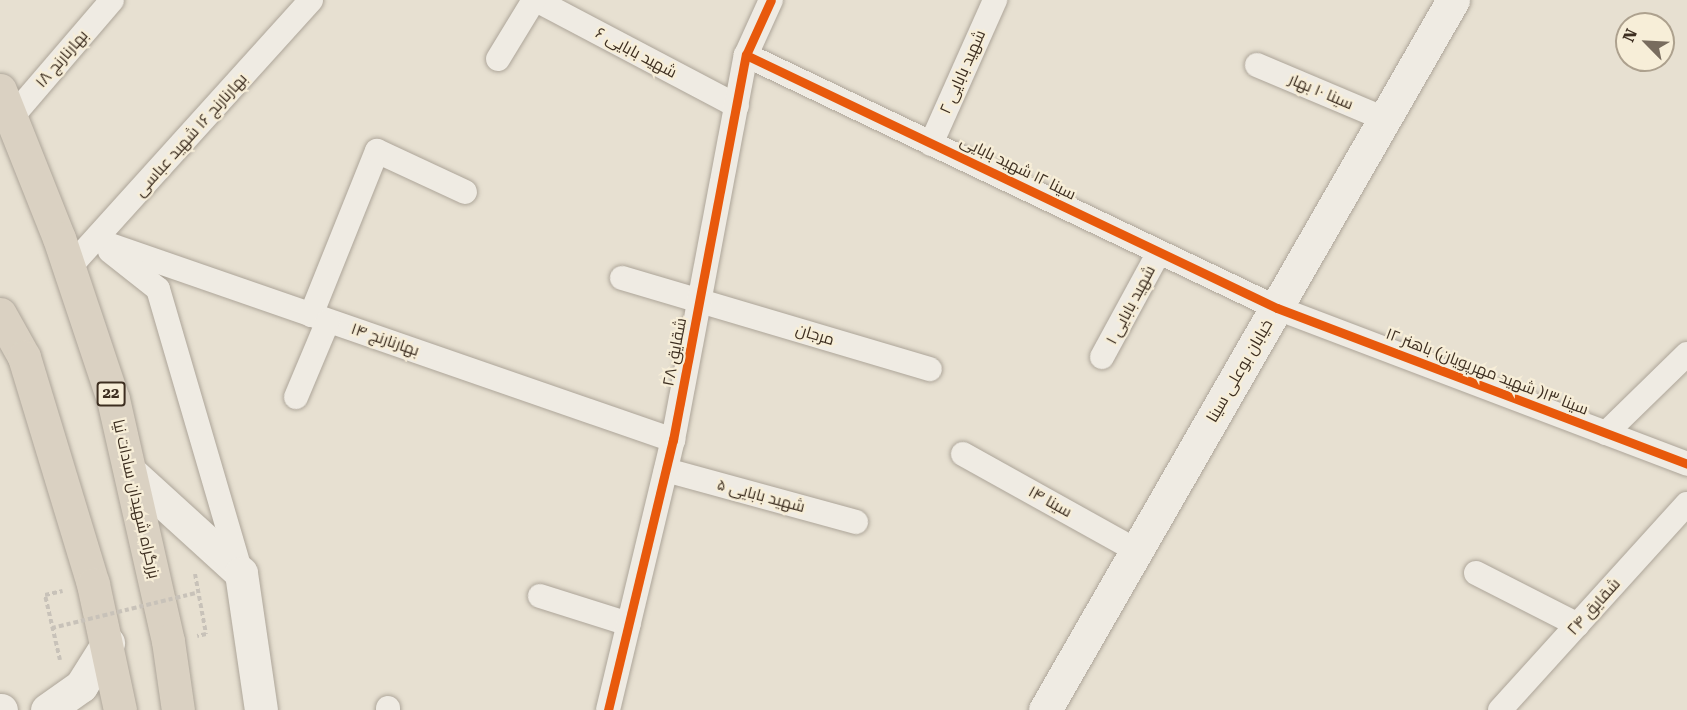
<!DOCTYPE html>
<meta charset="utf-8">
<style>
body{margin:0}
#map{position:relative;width:1687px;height:710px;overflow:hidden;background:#e7e0d1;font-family:"Roboto Serif",Cairo,serif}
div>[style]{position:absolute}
.path>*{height:4px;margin-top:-2px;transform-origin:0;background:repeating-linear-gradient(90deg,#c8c2b9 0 4.5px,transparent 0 7.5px)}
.roads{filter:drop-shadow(0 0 2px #ada599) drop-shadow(0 0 2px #ada599)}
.street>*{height:24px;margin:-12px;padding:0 12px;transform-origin:12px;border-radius:12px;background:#efebe3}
.secondary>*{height:33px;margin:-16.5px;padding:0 16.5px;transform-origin:16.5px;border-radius:16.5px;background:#efebe3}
.highway>*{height:33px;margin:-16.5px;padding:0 16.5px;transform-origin:16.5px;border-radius:16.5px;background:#dad1c2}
.path-bridge>*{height:4px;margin-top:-2px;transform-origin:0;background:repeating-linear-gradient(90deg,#c8c2b9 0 4.5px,transparent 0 7.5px)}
.cycleway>*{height:9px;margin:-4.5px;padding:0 4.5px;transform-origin:4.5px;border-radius:4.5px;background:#e8590c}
span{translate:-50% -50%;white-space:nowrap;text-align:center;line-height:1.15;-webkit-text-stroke:4.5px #f7eed8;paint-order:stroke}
.shield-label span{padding:2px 4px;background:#f7eed8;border:2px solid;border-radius:4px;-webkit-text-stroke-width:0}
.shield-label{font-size:15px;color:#3d2e20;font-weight:700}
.street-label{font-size:16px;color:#3d2e20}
.north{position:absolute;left:1615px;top:12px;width:60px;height:60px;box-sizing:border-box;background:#f7eed8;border:2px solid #ada18e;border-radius:50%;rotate:294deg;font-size:16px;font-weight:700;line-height:24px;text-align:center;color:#3d2e20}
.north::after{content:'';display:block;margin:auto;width:21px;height:27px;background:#786c5e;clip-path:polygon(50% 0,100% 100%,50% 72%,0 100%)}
</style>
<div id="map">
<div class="path">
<i style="left:195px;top:574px;width:61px;rotate:79.6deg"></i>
<i style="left:206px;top:634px;width:9px;rotate:167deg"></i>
<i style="left:60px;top:660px;width:67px;rotate:-103deg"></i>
<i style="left:45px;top:595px;width:18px;rotate:-13deg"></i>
</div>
<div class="roads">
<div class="street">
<i style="left:536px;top:0;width:227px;rotate:27.8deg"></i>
<i style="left:746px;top:55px;width:588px;rotate:25.48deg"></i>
<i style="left:1277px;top:308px;width:439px;rotate:20.8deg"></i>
<i style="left:498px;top:59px;width:69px;rotate:-58.6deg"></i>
<i style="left:1257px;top:65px;width:139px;rotate:22.9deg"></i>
<i style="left:11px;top:118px;width:155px;rotate:-49.4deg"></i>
<i style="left:931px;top:144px;width:158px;rotate:-66deg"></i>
<i style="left:96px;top:240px;width:611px;rotate:19.12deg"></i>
<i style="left:110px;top:251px;width:61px;rotate:38.4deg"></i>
<i style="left:158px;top:289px;width:296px;rotate:73.7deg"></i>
<i style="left:69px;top:268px;width:361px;rotate:-47.9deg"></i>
<i style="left:622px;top:278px;width:321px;rotate:16.5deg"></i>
<i style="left:311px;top:315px;width:177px;rotate:-68.1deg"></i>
<i style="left:377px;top:151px;width:97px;rotate:25deg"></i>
<i style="left:1102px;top:357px;width:119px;rotate:-61.5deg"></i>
<i style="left:296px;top:397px;width:82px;rotate:-67.2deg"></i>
<i style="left:1606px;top:433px;width:113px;rotate:-44.3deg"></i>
<i style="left:963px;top:454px;width:199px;rotate:29.1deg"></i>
<i style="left:666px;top:470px;width:197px;rotate:15.3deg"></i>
<i style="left:1476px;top:573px;width:114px;rotate:27deg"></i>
<i style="left:540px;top:596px;width:93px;rotate:17.5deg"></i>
<i style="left:388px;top:710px;width:2px;rotate:-90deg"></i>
<i style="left:608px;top:710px;width:278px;rotate:-76.5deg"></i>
<i style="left:673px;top:440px;width:392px;rotate:-79.3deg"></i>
<i style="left:746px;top:55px;width:60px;rotate:-65.6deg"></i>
<i style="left:1500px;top:710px;width:278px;rotate:-47.8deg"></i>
</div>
<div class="secondary">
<i style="left:130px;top:472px;width:150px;rotate:42.3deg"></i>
<i style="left:241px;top:573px;width:138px;rotate:81.7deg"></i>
<i style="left:0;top:710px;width:1px"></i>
<i style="left:47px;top:710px;width:42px;rotate:-35.2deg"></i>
<i style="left:81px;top:686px;width:51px;rotate:-57.9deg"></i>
<i style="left:1045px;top:710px;width:819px;rotate:-60.12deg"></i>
</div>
<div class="highway">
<i style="left:0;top:90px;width:159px;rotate:68.3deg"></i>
<i style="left:59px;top:238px;width:170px;rotate:71.5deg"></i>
<i style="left:113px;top:399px;width:248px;rotate:77.2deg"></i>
<i style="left:168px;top:641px;width:70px;rotate:81.8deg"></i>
<i style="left:0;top:314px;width:49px;rotate:60.8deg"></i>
<i style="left:24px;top:357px;width:237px;rotate:73.1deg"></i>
<i style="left:93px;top:584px;width:129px;rotate:77.9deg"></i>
</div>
</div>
<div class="path-bridge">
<i style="left:52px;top:628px;width:148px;rotate:-13.7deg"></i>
</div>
<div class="cycleway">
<i style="left:746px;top:55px;width:588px;rotate:25.48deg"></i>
<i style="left:1277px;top:308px;width:439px;rotate:20.8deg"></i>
<i style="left:608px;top:710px;width:278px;rotate:-76.5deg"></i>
<i style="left:673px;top:440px;width:392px;rotate:-79.3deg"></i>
<i style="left:746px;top:55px;width:60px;rotate:-65.6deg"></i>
</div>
<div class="shield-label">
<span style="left:111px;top:394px">22</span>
</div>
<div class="street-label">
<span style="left:636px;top:53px;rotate:28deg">شهید بابایی ۶</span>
<span style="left:62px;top:59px;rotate:-49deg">بهارنارنج ۱۸</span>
<span style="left:963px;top:72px;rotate:-66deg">شهید بابایی ۲</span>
<span style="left:1321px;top:92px;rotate:23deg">سینا ۱۰ بهار</span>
<span style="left:191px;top:135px;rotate:-48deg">بهارنارنج ۱۶ شهید عباسی</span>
<span style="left:1018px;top:168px;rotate:26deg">سینا ۱۲ شهید بابایی</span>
<span style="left:1131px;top:305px;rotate:-62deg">شهید بابایی ۱</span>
<span style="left:815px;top:335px;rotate:17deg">مرجان</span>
<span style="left:385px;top:340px;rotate:19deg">بهارنارنج ۱۴</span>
<span style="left:675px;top:352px;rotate:-79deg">شقایق ۲۸</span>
<span style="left:1240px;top:371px;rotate:-60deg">خیابان بوعلی سینا</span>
<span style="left:1487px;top:372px;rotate:21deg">سینا ۱۳( شهید مهرپویان) باهنر ۱۲</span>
<span style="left:761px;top:496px;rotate:15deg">شهید بابایی ۵</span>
<span style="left:136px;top:499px;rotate:77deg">بزرگراه شهیدان سادات نیا</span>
<span style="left:1050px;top:502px;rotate:29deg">سینا ۱۴</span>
<span style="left:1594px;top:607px;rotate:-48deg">شقایق ۲۴</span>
</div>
<div class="north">N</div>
</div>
